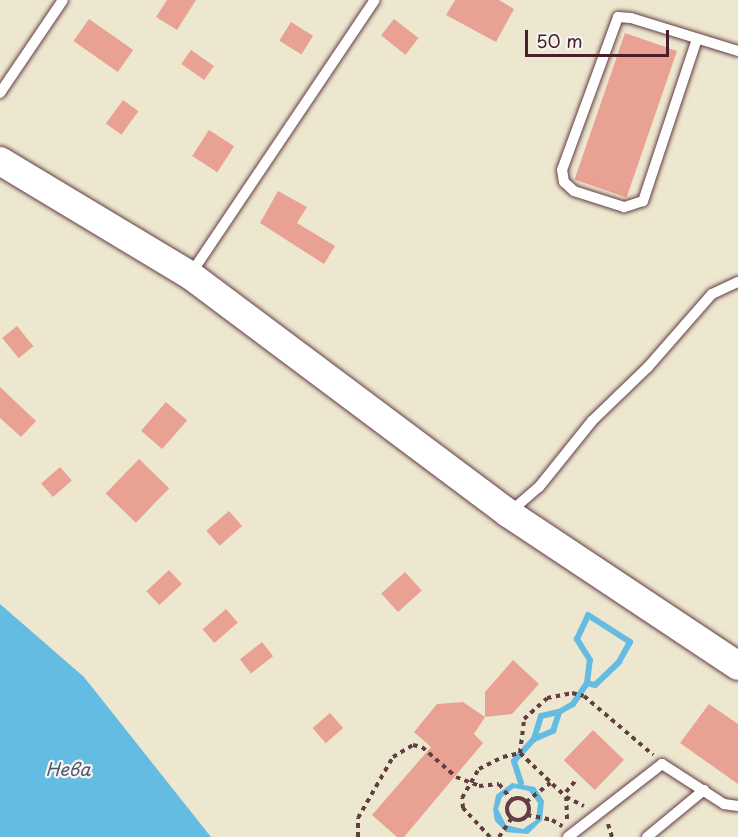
<!DOCTYPE html>
<meta charset="utf-8">
<style>
body{margin:0}
#map{position:relative;width:738px;height:837px;overflow:hidden;background:#eee7cf;font-family:"Playpen Sans",sans-serif}
div>[style]{position:absolute}
.water>*{inset:0;background:#65bce2}
.stream>*{height:6px;margin:-3px;padding:0 3px;transform-origin:3px;border-radius:3px;background:#65bce2}
.building>*{inset:0;background:#e8a193;transform-origin:0 0}
.path>*{height:4px;margin-top:-2px;transform-origin:0;background:repeating-linear-gradient(90deg,#633d44 0 4.5px,transparent 0 9px)}
.path>.ring{margin:-2px;padding:0;box-sizing:content-box;background:none;border:4px solid #633d44;border-radius:50%}
.roads{filter:drop-shadow(0 0 2px #633d44) drop-shadow(0 0 2px #633d44)}
.service>*{height:10px;margin:-5px;padding:0 5px;transform-origin:5px;border-radius:5px;background:#fff}
.tertiary>*{height:28px;margin:-14px;padding:0 14px;transform-origin:14px;border-radius:14px;background:#fff}
span{translate:-50% -50%;white-space:nowrap;text-align:center;line-height:1.15;-webkit-text-stroke:4.5px #f6f6f2;paint-order:stroke}
.water-label{font-size:18px;color:#53566b;font-style:italic}
.scale{position:absolute;left:525px;top:30px;width:144px;height:27px;box-sizing:border-box;border:3px solid #4a1f2b;border-top:0;padding-left:8px;font-size:18px;line-height:21px;white-space:nowrap;color:#4a1f2b;-webkit-text-stroke:4px #f6f6f2;paint-order:stroke}
</style>
<div id="map">
<div class="water">
<i style="clip-path:polygon(0 604px,84px 677px,211px 837px,0 837px)"></i>
<i style="clip-path:polygon(evenodd,512px 783px,535px 787px,544px 801px,542px 820px,528px 834px,506px 832px,495px 821px,493px 810px,496px 795px,512px 783px,514px 788px,529px 791px,538px 803px,536px 820px,523px 829px,506px 825px,498px 809px,502px 797px,514px 788px)"></i>
</div>
<div class="stream">
<i style="left:534px;top:739px;width:21px;rotate:-23deg"></i>
<i style="left:553px;top:731px;width:20px;rotate:-72deg"></i>
<i style="left:521px;top:783px;width:23px;rotate:-108deg"></i>
<i style="left:514px;top:761px;width:30px;rotate:-48deg"></i>
<i style="left:534px;top:739px;width:24px;rotate:-73deg"></i>
<i style="left:541px;top:716px;width:18px;rotate:-13deg"></i>
<i style="left:559px;top:712px;width:16px;rotate:-30deg"></i>
<i style="left:573px;top:704px;width:25px;rotate:-56deg"></i>
<i style="left:587px;top:683px;width:23px;rotate:-83deg"></i>
<i style="left:590px;top:660px;width:25px;rotate:-122deg"></i>
<i style="left:577px;top:639px;width:26px;rotate:-65deg"></i>
<i style="left:588px;top:615px;width:50px;rotate:32.7deg"></i>
<i style="left:630px;top:642px;width:23px;rotate:119deg"></i>
<i style="left:619px;top:662px;width:33px;rotate:136deg"></i>
<i style="left:595px;top:685px;width:8px;rotate:-166deg"></i>
</div>
<div class="building">
<i style="clip-path:polygon(167px 0,196px 0,177px 30px,156px 17px)"></i>
<i style="clip-path:polygon(455px 0,499px 0,514px 9px,496px 42px,446px 15px)"></i>
<i style="left:89px;top:19px;width:54px;height:27px;rotate:35deg"></i>
<i style="left:394px;top:19px;width:31px;height:21px;rotate:38deg"></i>
<i style="left:291px;top:22px;width:26px;height:22px;rotate:32deg"></i>
<i style="left:625px;top:33px;width:55px;height:155px;rotate:19deg"></i>
<i style="left:191px;top:50px;width:28px;height:17px;rotate:35deg"></i>
<i style="left:123px;top:100px;width:19px;height:29px;rotate:36deg"></i>
<i style="left:209px;top:130px;width:30px;height:31px;rotate:33deg"></i>
<i style="clip-path:polygon(278px 191px,307px 207px,297px 223px,335px 246px,324px 264px,260px 223px)"></i>
<i style="left:17px;top:326px;width:26px;height:19px;rotate:51deg"></i>
<i style="clip-path:polygon(0 387px,36px 421px,21px 437px,0 418px)"></i>
<i style="left:166px;top:402px;width:28px;height:38px;rotate:41deg"></i>
<i style="left:139px;top:459px;width:42px;height:48px;rotate:44deg"></i>
<i style="left:60px;top:467px;width:18px;height:25px;rotate:49deg"></i>
<i style="left:229px;top:511px;width:20px;height:30px;rotate:49deg"></i>
<i style="left:169px;top:570px;width:19px;height:31px;rotate:47deg"></i>
<i style="left:405px;top:572px;width:25px;height:32px;rotate:48deg"></i>
<i style="left:226px;top:609px;width:18px;height:31px;rotate:49deg"></i>
<i style="left:262px;top:642px;width:18px;height:28px;rotate:52deg"></i>
<i style="clip-path:polygon(513px 660px,539px 684px,512px 714px,485px 717px,474px 734px,483px 743px,404px 837px,397px 837px,372px 815px,431px 747px,414px 732px,437px 704px,463px 702px,485px 717px,485px 692px)"></i>
<i style="clip-path:polygon(709px 704px,738px 724px,738px 784px,680px 743px)"></i>
<i style="left:330px;top:713px;width:20px;height:23px;rotate:49deg"></i>
<i style="left:593px;top:730px;width:43px;height:42px;rotate:44deg"></i>
</div>
<div class="path">
<i style="left:520px;top:753px;width:34px;rotate:-83deg"></i>
<i style="left:524px;top:719px;width:31px;rotate:-42deg"></i>
<i style="left:547px;top:698px;width:25px;rotate:-11deg"></i>
<i style="left:572px;top:693px;width:12px;rotate:14deg"></i>
<i style="left:584px;top:696px;width:91px;rotate:40.5deg"></i>
<i class="ring" style="left:507px;top:798px;width:18px;height:18px"></i>
<i style="left:526px;top:802px;width:31px;rotate:-38deg"></i>
<i style="left:527px;top:815px;width:25px;rotate:11deg"></i>
<i style="left:552px;top:820px;width:12px;rotate:31deg"></i>
<i style="left:567px;top:819px;width:27px;rotate:-92deg"></i>
<i style="left:566px;top:792px;width:17px;rotate:-50deg"></i>
<i style="left:608px;top:824px;width:14px;rotate:73deg"></i>
<i style="left:358px;top:837px;width:19px;rotate:-90deg"></i>
<i style="left:358px;top:818px;width:70px;rotate:-60.2deg"></i>
<i style="left:393px;top:757px;width:23px;rotate:-31deg"></i>
<i style="left:413px;top:745px;width:9px;rotate:13deg"></i>
<i style="left:422px;top:747px;width:45px;rotate:41.4deg"></i>
<i style="left:456px;top:777px;width:25px;rotate:21deg"></i>
<i style="left:479px;top:786px;width:20px;rotate:-6deg"></i>
<i style="left:499px;top:784px;width:21px;rotate:51deg"></i>
<i style="left:490px;top:837px;width:40px;rotate:-133deg"></i>
<i style="left:463px;top:808px;width:10px;rotate:-96deg"></i>
<i style="left:462px;top:798px;width:34px;rotate:-60deg"></i>
<i style="left:479px;top:769px;width:27px;rotate:-27deg"></i>
<i style="left:503px;top:757px;width:17px;rotate:-13deg"></i>
<i style="left:520px;top:753px;width:64px;rotate:43.7deg"></i>
<i style="left:566px;top:797px;width:20px;rotate:27deg"></i>
<i style="left:499px;top:837px;width:23px;rotate:-56deg"></i>
</div>
<div class="roads">
<div class="service">
<i style="left:697px;top:39px;width:171px;rotate:108.4deg"></i>
<i style="left:643px;top:201px;width:20px;rotate:162deg"></i>
<i style="left:624px;top:207px;width:52px;rotate:-162.3deg"></i>
<i style="left:574px;top:191px;width:13px;rotate:-138deg"></i>
<i style="left:564px;top:182px;width:12px;rotate:-99deg"></i>
<i style="left:562px;top:170px;width:163px;rotate:-69.9deg"></i>
<i style="left:618px;top:17px;width:13px;rotate:4deg"></i>
<i style="left:631px;top:18px;width:112px;rotate:17.1deg"></i>
<i style="left:0;top:93px;width:112px;rotate:-55.9deg"></i>
<i style="left:190px;top:275px;width:331px;rotate:-56.1deg"></i>
<i style="left:510px;top:512px;width:38px;rotate:-41deg"></i>
<i style="left:539px;top:487px;width:85px;rotate:-51.2deg"></i>
<i style="left:592px;top:421px;width:78px;rotate:-44deg"></i>
<i style="left:648px;top:367px;width:97px;rotate:-48.8deg"></i>
<i style="left:712px;top:294px;width:29px;rotate:-25deg"></i>
<i style="left:568px;top:837px;width:119px;rotate:-37.8deg"></i>
<i style="left:662px;top:764px;width:74px;rotate:32.8deg"></i>
<i style="left:724px;top:804px;width:14px;rotate:8deg"></i>
<i style="left:647px;top:837px;width:74px;rotate:-39.5deg"></i>
</div>
<div class="tertiary">
<i style="left:0;top:161px;width:222px;rotate:31deg"></i>
<i style="left:190px;top:275px;width:397px;rotate:36.8deg"></i>
<i style="left:508px;top:513px;width:276px;rotate:33.6deg"></i>
</div>
</div>
<div class="water-label">
<span style="left:68px;top:769px">Нева</span>
</div>
<div class="scale">50 m</div>
</div>
